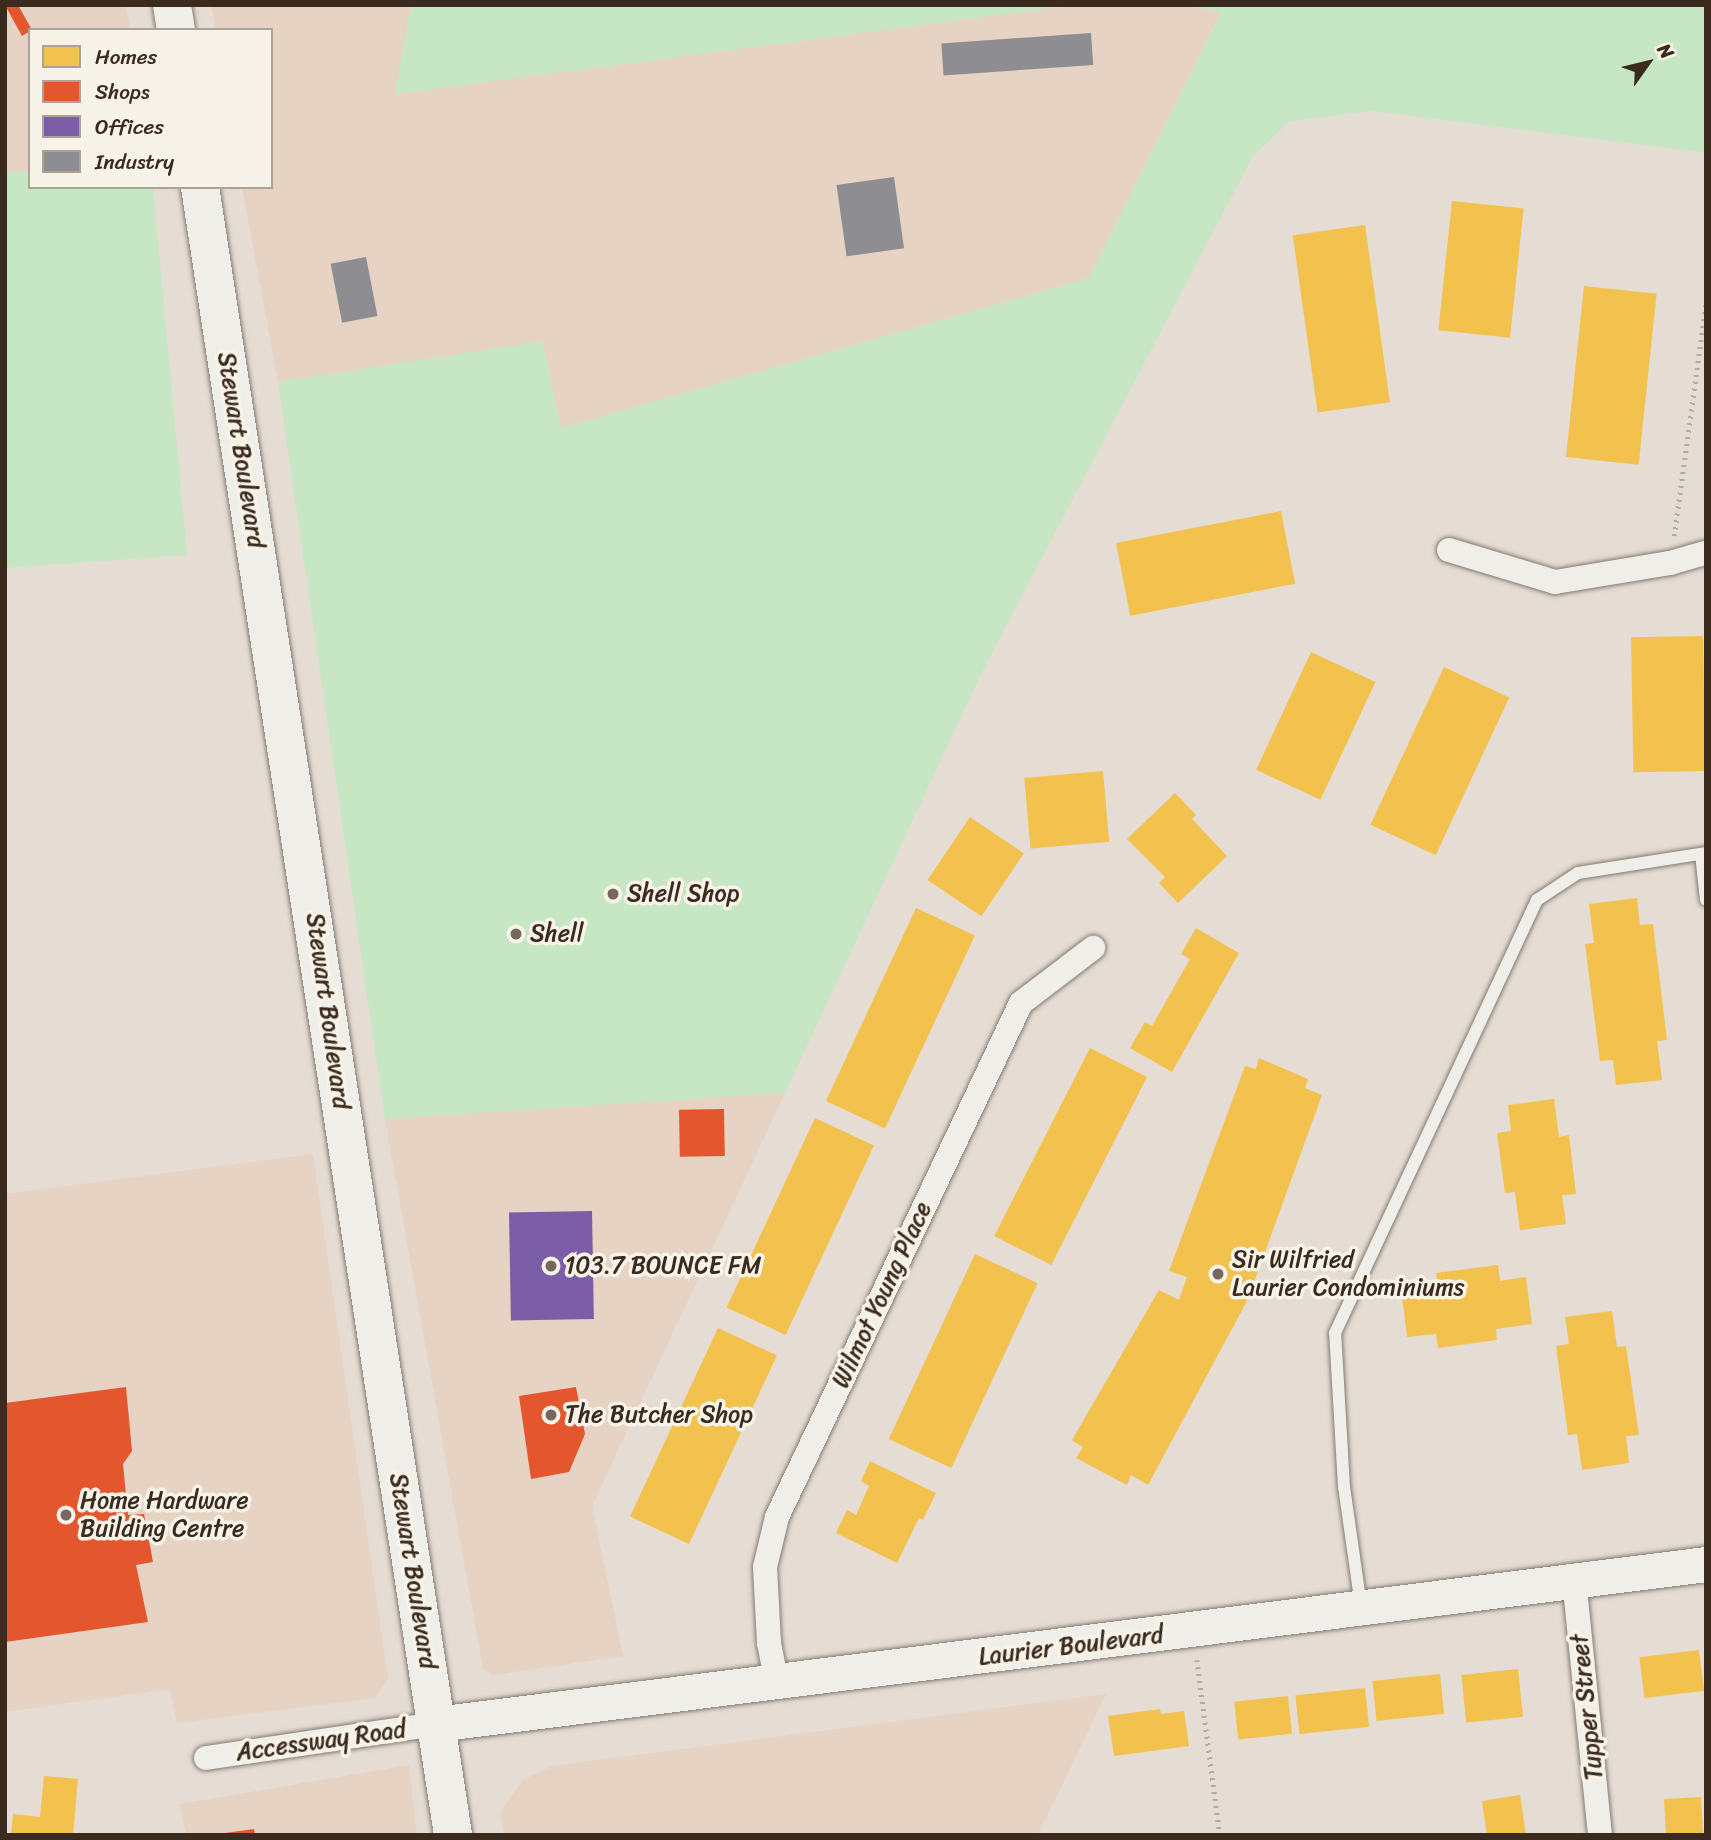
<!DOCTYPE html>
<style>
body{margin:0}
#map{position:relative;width:1711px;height:1840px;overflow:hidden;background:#e5dcd3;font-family:Sriracha,sans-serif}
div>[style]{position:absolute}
.built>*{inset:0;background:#e6d3c3}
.green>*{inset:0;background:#c7e7c4}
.homes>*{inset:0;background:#f2c14e;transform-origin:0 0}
.shops>*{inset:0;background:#e4572e;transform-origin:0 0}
.offices>*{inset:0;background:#7b5ea7;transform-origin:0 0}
.industry>*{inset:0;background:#8d8d92;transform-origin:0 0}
.path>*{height:4.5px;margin-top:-2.25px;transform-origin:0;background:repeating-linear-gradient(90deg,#afaba6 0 2px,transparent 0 7px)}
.roads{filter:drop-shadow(0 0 2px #837b74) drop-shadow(0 0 2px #837b74)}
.lane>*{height:12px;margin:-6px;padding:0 6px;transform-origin:6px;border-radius:6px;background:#f0eee9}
.street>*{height:24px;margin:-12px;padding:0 12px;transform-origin:12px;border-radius:12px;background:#f0eee9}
.secondary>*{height:35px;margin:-17.5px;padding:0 17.5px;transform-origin:17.5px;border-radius:17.5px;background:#f0eee9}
.primary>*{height:38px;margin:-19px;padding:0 19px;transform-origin:19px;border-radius:19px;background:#f0eee9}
.dots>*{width:19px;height:19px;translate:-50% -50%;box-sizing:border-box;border:4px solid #f7f3e8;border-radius:50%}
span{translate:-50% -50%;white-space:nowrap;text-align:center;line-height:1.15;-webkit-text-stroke:7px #f7f3e8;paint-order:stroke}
.street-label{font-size:24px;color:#3b2a1e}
.poi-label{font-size:24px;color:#3b2a1e}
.left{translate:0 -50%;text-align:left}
.frame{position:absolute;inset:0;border:7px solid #3b2a1e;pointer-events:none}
.legend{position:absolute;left:28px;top:28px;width:245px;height:161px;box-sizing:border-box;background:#f7f3e8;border:2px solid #aca397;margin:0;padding:9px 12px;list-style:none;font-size:21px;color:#3b2a1e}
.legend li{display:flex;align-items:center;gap:14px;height:35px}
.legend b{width:35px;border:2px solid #aca397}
.north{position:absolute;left:1613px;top:28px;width:70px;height:70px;-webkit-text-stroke:5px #f7f3e8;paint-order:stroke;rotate:56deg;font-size:19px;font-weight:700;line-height:28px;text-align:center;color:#3b2a1e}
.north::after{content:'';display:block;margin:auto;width:24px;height:32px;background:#3b2a1e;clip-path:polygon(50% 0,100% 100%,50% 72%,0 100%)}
</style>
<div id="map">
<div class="built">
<i style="clip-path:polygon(5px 5px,126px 5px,130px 30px,30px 30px,30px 171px,5px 173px)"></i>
<i style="clip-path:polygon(211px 5px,411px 5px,396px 94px,1076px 5px,1187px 5px,1221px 12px,1089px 278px,560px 429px,543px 342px,278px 382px,242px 187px,271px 187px,271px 30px,216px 30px)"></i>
<i style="clip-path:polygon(785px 1093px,592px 1506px,623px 1656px,493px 1675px,483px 1669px,385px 1119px)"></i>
<i style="clip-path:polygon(313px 1154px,388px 1679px,375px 1698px,177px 1723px,170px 1689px,5px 1712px,5px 1194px)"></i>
<i style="clip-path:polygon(1106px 1694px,1038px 1835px,504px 1835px,500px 1812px,523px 1780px,552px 1766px)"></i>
<i style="clip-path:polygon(409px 1765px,417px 1835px,186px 1835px,180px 1804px)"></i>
</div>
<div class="green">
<i style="clip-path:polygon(411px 5px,1076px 5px,395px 94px)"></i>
<i style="clip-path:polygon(1187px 5px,1706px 5px,1706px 153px,1371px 111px,1290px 121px,1253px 156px,982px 672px,785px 1093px,385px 1119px,278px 382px,543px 341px,561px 428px,1089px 278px,1221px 13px)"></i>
<i style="clip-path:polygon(30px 171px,30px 187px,153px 187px,187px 555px,5px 568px,5px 173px)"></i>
</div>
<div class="homes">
<i style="left:1452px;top:201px;width:72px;height:130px;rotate:6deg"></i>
<i style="left:1365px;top:225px;width:179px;height:73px;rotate:82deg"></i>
<i style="left:1584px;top:286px;width:73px;height:172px;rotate:6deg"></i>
<i style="left:1281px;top:511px;width:74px;height:168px;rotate:79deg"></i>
<i style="left:1703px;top:636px;width:135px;height:72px;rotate:89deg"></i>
<i style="left:1311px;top:652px;width:71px;height:130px;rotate:25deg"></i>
<i style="left:1444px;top:667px;width:72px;height:174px;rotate:25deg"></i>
<i style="left:1103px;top:771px;width:71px;height:79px;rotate:85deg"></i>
<i style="clip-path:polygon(1175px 793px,1196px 815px,1192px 819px,1227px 856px,1178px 903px,1159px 883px,1165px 877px,1127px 839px)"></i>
<i style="left:970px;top:817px;width:65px;height:76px;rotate:34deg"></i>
<i style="clip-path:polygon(1637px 898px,1640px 925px,1653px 924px,1667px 1040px,1657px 1041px,1662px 1080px,1616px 1085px,1613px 1060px,1600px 1061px,1585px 944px,1594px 943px,1589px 904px)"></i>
<i style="left:916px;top:908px;width:65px;height:213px;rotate:25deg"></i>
<i style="clip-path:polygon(1196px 928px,1239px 953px,1172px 1072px,1130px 1048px,1145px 1022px,1152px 1026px,1190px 959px,1181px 954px)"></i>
<i style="left:1090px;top:1048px;width:64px;height:211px;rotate:27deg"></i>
<i style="clip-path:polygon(1259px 1058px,1308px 1079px,1305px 1088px,1322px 1095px,1248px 1299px,1148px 1485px,1131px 1475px,1127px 1485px,1076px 1458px,1083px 1447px,1072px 1440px,1159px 1290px,1179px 1300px,1187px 1277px,1169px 1271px,1245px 1066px,1256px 1069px)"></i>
<i style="clip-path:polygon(1554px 1099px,1559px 1137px,1569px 1135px,1576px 1194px,1562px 1195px,1566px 1224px,1520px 1230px,1515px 1192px,1505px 1193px,1497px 1133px,1511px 1131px,1508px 1105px)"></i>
<i style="left:815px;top:1118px;width:65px;height:209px;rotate:25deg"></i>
<i style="left:975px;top:1254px;width:69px;height:204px;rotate:25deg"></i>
<i style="clip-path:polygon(1498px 1265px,1500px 1281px,1526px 1277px,1532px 1324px,1496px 1329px,1497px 1340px,1438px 1348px,1436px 1334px,1407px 1337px,1401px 1288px,1438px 1283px,1436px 1273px)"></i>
<i style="clip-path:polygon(1612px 1311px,1617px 1347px,1626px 1346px,1639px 1435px,1626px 1436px,1629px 1463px,1582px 1470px,1577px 1434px,1568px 1435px,1556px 1346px,1569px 1344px,1565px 1317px)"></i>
<i style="left:718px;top:1328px;width:65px;height:208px;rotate:25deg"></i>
<i style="clip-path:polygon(870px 1461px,936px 1493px,923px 1520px,919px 1518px,897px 1563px,836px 1533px,847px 1510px,856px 1515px,869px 1486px,861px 1481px)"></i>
<i style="left:1699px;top:1650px;width:41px;height:60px;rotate:83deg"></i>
<i style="left:1518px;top:1669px;width:48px;height:57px;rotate:84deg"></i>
<i style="left:1440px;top:1674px;width:40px;height:68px;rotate:84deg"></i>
<i style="left:1365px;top:1688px;width:39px;height:70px;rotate:84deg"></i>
<i style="left:1288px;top:1696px;width:38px;height:54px;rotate:84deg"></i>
<i style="clip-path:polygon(1160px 1709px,1161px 1714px,1184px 1711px,1189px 1746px,1114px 1756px,1108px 1716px)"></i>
<i style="clip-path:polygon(44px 1776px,78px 1779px,73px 1835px,11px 1835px,13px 1814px,40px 1817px)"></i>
<i style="clip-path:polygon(1520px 1795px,1526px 1835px,1487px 1835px,1482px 1801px)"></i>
<i style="left:1701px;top:1797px;width:38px;height:37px;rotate:87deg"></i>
</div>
<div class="shops">
<i style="clip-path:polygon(5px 5px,18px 5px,32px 30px,22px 36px)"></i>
<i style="left:724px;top:1109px;width:47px;height:45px;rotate:89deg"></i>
<i style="clip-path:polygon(126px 1387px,132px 1451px,123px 1464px,128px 1515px,144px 1514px,153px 1562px,136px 1565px,148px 1622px,5px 1642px,5px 1403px)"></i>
<i style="clip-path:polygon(576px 1387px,585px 1434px,569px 1472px,531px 1479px,519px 1396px)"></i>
<i style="clip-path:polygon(254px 1829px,255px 1835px,226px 1835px,225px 1833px)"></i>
</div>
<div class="offices">
<i style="left:592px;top:1211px;width:108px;height:83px;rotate:89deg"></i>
</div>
<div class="industry">
<i style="left:1091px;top:33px;width:32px;height:150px;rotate:86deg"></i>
<i style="left:894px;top:177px;width:72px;height:58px;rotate:82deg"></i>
<i style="left:366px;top:257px;width:60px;height:36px;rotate:79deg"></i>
</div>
<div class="path">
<i style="left:1674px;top:536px;width:237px;rotate:-82.2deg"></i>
<i style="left:1197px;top:1660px;width:177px;rotate:82.5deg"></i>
</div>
<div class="roads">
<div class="lane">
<i style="left:1701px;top:854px;width:46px;rotate:83.8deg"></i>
<i style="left:1361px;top:1606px;width:120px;rotate:-98.1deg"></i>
<i style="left:1344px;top:1487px;width:154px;rotate:-93.3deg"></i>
<i style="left:1335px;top:1333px;width:478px;rotate:-65deg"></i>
<i style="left:1537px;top:900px;width:49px;rotate:-33.4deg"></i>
<i style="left:1578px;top:873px;width:130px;rotate:-8.9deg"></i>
</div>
<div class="street">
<i style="left:1449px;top:550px;width:111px;rotate:16.8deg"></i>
<i style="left:1555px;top:582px;width:117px;rotate:-9.4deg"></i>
<i style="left:1670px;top:563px;width:37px;rotate:-16deg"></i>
<i style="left:1574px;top:1579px;width:257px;rotate:84.2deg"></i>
<i style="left:777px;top:1684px;width:42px;rotate:-101deg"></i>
<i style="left:769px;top:1643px;width:76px;rotate:-93deg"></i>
<i style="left:765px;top:1567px;width:51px;rotate:-76.5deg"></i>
<i style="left:777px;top:1517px;width:569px;rotate:-64.61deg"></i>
<i style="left:1021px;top:1003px;width:91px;rotate:-37.4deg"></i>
<i style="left:206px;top:1758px;width:232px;rotate:-8.4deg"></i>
</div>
<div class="secondary">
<i style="left:436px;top:1724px;width:1280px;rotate:-7.18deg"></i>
</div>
<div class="primary">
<i style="left:172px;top:5px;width:25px;rotate:81deg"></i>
<i style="left:200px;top:187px;width:1667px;rotate:81.27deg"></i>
</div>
</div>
<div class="dots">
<i style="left:613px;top:894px;background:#76685d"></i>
<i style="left:516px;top:934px;background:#76685d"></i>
<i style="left:551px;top:1266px;background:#76685d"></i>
<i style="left:1218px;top:1274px;background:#76685d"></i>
<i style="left:551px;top:1415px;background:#76685d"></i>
<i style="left:66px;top:1515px;background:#76685d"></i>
</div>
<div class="street-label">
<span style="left:241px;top:450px;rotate:81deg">Stewart Boulevard</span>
<span style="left:328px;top:1011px;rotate:82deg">Stewart Boulevard</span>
<span style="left:882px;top:1295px;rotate:-65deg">Wilmot Young Place</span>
<span style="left:413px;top:1571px;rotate:81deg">Stewart Boulevard</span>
<span style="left:1071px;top:1646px;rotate:-7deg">Laurier Boulevard</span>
<span style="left:1587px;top:1707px;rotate:-96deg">Tupper Street</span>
<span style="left:321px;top:1741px;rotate:-8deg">Accessway Road</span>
</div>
<div class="poi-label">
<span class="left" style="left:627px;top:894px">Shell Shop</span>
<span class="left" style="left:530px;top:934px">Shell</span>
<span class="left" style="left:1232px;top:1274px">Sir Wilfried<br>Laurier Condominiums</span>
<span class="left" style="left:565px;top:1266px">103.7 BOUNCE FM</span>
<span class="left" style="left:565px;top:1415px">The Butcher Shop</span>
<span class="left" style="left:80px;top:1515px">Home Hardware<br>Building Centre</span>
</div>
<div class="frame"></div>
<ul class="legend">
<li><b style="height:19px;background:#f2c14e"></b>Homes</li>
<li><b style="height:19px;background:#e4572e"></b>Shops</li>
<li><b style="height:19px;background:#7b5ea7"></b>Offices</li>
<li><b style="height:19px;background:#8d8d92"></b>Industry</li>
</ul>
<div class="north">N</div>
</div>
